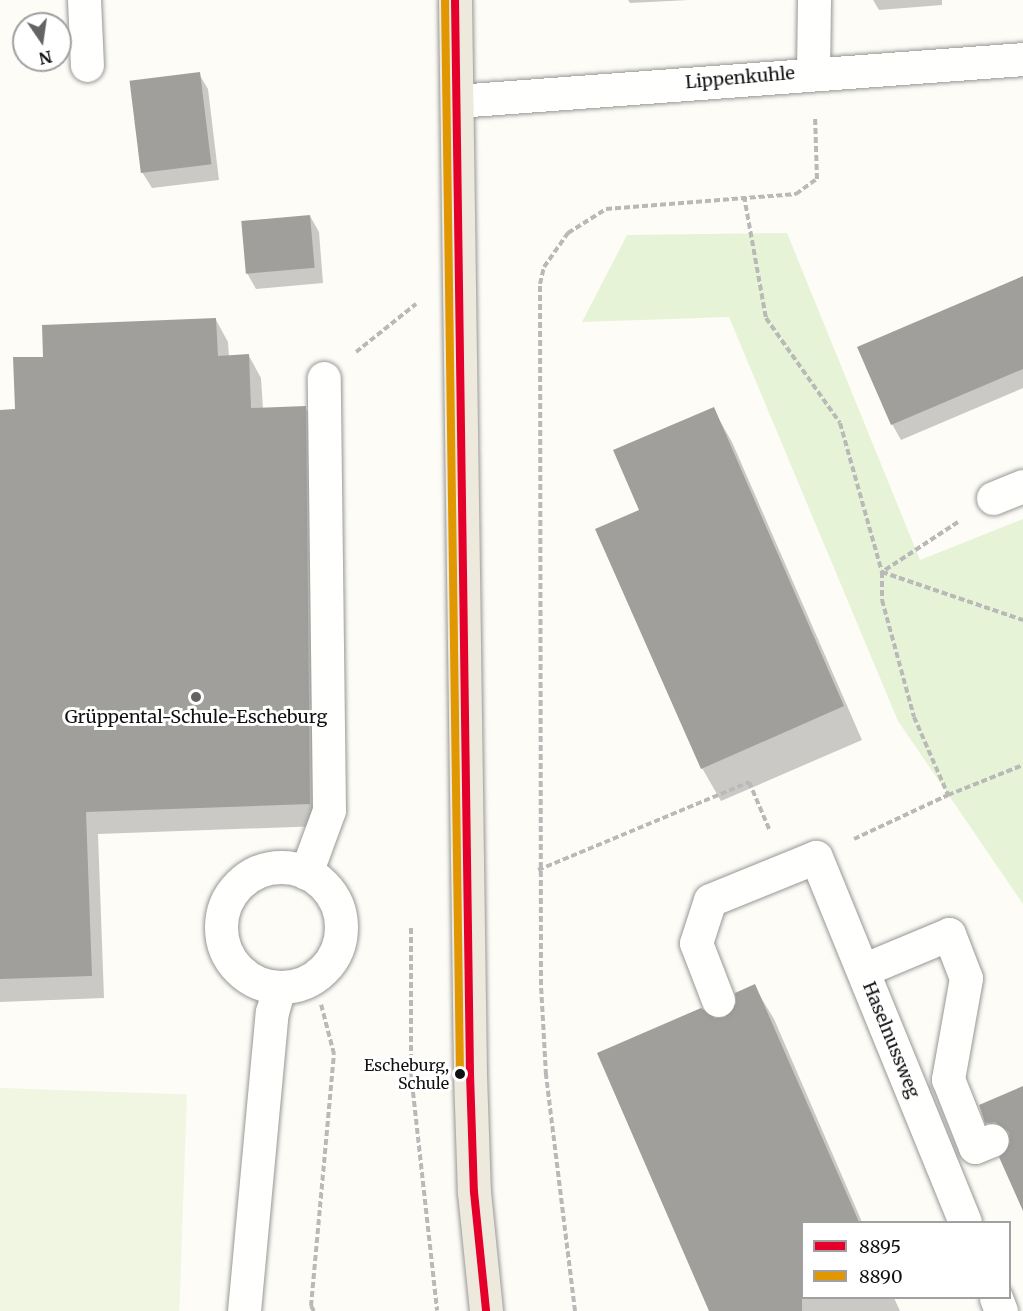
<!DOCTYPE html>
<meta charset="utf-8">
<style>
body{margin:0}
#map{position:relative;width:1023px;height:1311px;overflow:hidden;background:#fdfcf7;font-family:Merriweather,serif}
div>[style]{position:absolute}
.green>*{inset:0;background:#e7f3d7}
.pitch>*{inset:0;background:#f0f6e1;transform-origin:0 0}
.shadow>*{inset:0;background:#0003}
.building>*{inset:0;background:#a19f9c;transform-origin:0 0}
.path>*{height:4px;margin-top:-2px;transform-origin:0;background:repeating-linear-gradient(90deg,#b9b9b8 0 6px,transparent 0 9px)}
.roads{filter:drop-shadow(0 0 2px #979795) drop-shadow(0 0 2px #979795)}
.minor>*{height:33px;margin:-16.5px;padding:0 16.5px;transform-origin:16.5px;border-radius:16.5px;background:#fffffe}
.minor>.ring{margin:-16.5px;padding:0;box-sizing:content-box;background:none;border:33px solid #fffffe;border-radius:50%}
.major>*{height:33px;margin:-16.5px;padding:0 16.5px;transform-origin:16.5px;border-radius:16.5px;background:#ede9dc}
.bus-1>*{height:8px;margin:-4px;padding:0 4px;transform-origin:4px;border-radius:4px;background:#e4002b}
.bus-2>*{height:8px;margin:-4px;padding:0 4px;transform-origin:4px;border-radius:4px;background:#e09702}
.dots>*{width:16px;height:16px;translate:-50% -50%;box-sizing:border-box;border:3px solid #fff;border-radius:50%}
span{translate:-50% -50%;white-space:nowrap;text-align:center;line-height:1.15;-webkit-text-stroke:6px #fff;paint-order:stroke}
.bus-label{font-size:16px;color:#111}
.right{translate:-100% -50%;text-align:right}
.street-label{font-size:18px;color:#111}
.poi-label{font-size:18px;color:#111}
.legend{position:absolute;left:801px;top:1221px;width:210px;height:78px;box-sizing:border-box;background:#fff;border:2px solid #a0a0a0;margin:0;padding:8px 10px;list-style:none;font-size:18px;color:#111}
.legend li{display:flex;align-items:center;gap:12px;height:30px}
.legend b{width:30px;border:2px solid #a0a0a0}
.north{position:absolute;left:12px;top:12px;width:60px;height:60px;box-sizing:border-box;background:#fff;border:2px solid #a0a0a0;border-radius:50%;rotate:167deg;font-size:16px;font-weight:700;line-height:24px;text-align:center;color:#111}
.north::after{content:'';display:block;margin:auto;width:21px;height:27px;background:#646362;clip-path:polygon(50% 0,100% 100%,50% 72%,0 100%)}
</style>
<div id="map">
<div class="green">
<i style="clip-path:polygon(787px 233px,920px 560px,1023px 519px,1023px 904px,898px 721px,729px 317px,582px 322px,627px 235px)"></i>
</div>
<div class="pitch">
<i style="left:0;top:1088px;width:187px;height:223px;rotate:2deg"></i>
</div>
<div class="shadow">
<i style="clip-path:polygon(628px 0,689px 0,630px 3px)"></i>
<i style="clip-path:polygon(873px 0,942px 0,942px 5px,879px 10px)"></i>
<i style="clip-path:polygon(199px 74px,208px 89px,219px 180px,152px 188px,142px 172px)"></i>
<i style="clip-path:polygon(310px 216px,319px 232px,323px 283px,256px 289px,247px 273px,243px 221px)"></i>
<i style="clip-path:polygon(1023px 279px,1023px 388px,901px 440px,892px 424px)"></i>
<i style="clip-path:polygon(216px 320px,228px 342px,229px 357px,249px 356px,261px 378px,263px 409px,305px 407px,318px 430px,322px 826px,98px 834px,104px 998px,0 1002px,0 411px,17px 411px,44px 358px)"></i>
<i style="clip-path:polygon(713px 409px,732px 442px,862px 740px,721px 801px,702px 768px,641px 511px)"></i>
<i style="clip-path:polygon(754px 986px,774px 1019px,862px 1222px,802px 1222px,802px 1298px,894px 1298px,900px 1311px,710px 1311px,714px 1020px,726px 1019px)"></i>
<i style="clip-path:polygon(1023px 1088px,1023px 1209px,1005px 1153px,987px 1122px)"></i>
</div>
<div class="building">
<i style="left:200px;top:72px;width:93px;height:71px;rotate:83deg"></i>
<i style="left:310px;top:215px;width:53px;height:69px;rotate:85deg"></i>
<i style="clip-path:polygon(1023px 276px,1023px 369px,891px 425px,857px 347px)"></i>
<i style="clip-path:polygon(216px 318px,218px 356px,249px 354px,251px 408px,306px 406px,310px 804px,86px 812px,92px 976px,0 979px,0 410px,15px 409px,13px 357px,43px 357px,42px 325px)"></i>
<i style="clip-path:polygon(714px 407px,844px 706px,701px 769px,595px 529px,639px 510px,613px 450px)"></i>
<i style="clip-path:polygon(755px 984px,859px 1222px,802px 1222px,802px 1311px,709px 1311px,597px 1053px,701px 1008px,715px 1018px,725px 1017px,736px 1003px,735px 993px)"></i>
<i style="clip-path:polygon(1023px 1086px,1023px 1211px,999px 1157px,1010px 1143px,1009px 1132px,995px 1122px,985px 1123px,979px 1105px)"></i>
</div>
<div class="path">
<i style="left:744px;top:196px;width:124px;rotate:79.8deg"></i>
<i style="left:766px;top:318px;width:128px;rotate:54.8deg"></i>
<i style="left:840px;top:423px;width:155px;rotate:74.3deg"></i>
<i style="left:882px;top:572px;width:149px;rotate:18.8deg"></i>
<i style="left:356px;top:352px;width:77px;rotate:-38.7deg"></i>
<i style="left:958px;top:522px;width:91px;rotate:146.7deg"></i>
<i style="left:882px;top:572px;width:28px;rotate:90deg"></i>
<i style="left:882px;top:600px;width:121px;rotate:74.7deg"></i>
<i style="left:914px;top:717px;width:85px;rotate:66.4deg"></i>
<i style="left:948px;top:795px;width:81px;rotate:-21.8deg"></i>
<i style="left:854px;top:839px;width:104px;rotate:-25.1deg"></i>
<i style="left:538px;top:870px;width:229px;rotate:-22.6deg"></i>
<i style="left:749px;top:782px;width:53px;rotate:66.8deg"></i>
<i style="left:411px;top:928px;width:146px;rotate:90deg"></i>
<i style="left:411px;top:1074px;width:238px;rotate:83.7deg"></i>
<i style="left:314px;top:1311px;width:6px;rotate:-121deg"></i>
<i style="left:311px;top:1306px;width:253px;rotate:-84.8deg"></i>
<i style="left:334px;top:1054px;width:52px;rotate:-104.6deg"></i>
<i style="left:575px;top:1311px;width:238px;rotate:-97deg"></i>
<i style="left:546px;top:1075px;width:90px;rotate:-93.2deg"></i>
<i style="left:541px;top:985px;width:701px;rotate:-90.08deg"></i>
<i style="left:540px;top:284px;width:17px;rotate:-77deg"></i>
<i style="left:544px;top:267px;width:42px;rotate:-54.8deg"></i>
<i style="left:568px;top:233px;width:45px;rotate:-32.3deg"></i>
<i style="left:606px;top:209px;width:191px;rotate:-4.5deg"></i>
<i style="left:796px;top:194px;width:26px;rotate:-36deg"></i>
<i style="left:817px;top:179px;width:63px;rotate:-91.8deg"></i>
</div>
<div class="roads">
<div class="minor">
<i style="left:84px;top:0;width:65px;rotate:87.4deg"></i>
<i style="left:813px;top:72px;width:72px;rotate:-89.2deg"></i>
<i style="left:457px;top:101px;width:568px;rotate:-4.24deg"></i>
<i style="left:993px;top:498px;width:32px;rotate:-22deg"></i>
<i class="ring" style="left:221px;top:867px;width:87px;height:87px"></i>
<i style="left:306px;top:873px;width:67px;rotate:-69.9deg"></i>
<i style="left:329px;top:810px;width:432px;rotate:-90.7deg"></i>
<i style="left:863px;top:970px;width:93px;rotate:-22.7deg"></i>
<i style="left:949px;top:934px;width:47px;rotate:68.9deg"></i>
<i style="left:966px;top:978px;width:103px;rotate:100.1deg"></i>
<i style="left:948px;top:1079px;width:73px;rotate:68.3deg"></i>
<i style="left:975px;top:1147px;width:18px;rotate:-22deg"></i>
<i style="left:718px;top:1000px;width:61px;rotate:-111.1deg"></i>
<i style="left:696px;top:943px;width:45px;rotate:-72deg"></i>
<i style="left:710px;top:900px;width:114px;rotate:-22.1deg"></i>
<i style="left:816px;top:857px;width:394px;rotate:67.8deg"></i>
<i style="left:996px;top:1298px;width:14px;rotate:69deg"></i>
<i style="left:244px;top:1311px;width:300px;rotate:-84.7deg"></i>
<i style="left:272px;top:1012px;width:25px;rotate:-74deg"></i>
</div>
<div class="major">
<i style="left:455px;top:0;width:1074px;rotate:89.2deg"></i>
<i style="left:470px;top:1074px;width:118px;rotate:88.1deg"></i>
<i style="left:474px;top:1192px;width:120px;rotate:84.2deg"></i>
</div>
</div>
<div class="bus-1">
<i style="left:455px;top:0;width:1074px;rotate:89.2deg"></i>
<i style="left:470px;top:1074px;width:118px;rotate:88.1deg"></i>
<i style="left:474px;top:1192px;width:120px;rotate:84.2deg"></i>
</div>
<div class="bus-2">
<i style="left:445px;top:0;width:1074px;rotate:89.2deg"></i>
</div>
<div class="dots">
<i style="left:196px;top:697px;background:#646362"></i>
<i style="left:460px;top:1074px;background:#111"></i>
</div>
<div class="bus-label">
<span class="right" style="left:449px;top:1074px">Escheburg,<br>Schule</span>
</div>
<div class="street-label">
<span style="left:740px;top:78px;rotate:-5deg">Lippenkuhle</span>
<span style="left:891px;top:1040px;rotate:68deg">Haselnussweg</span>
</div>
<div class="poi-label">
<span style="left:196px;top:717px">Grüppental-Schule-Escheburg</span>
</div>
<ul class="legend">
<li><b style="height:8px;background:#e4002b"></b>8895</li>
<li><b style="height:8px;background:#e09702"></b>8890</li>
</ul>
<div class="north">N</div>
</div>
